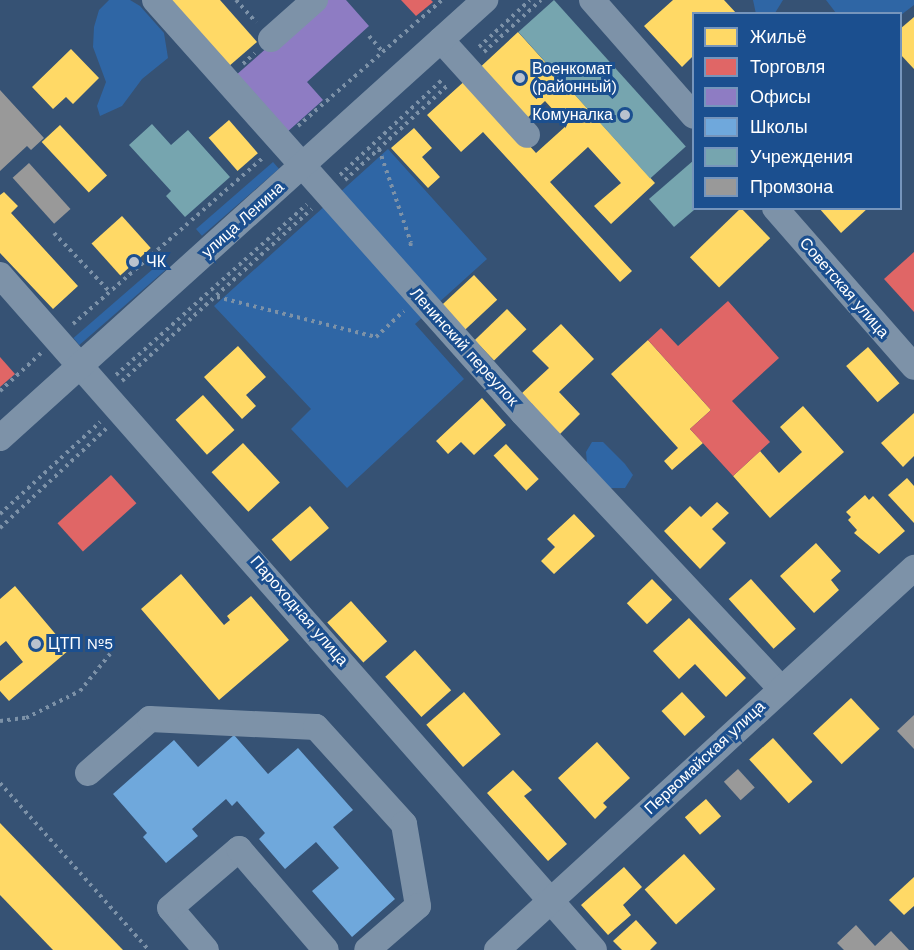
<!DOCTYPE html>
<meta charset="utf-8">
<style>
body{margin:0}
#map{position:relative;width:914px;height:950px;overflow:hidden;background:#365274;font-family:"Work Sans",sans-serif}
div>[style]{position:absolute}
.green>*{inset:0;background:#2f66a5;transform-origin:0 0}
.homes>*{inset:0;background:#ffd966;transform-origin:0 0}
.shops>*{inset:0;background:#e06666;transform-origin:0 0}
.offices>*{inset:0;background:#8e7cc3}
.schools>*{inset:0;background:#6fa8dc}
.public>*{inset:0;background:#76a5af;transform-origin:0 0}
.industry>*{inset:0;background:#999;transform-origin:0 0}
.path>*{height:4px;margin-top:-2px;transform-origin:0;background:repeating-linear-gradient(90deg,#7d92a8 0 3px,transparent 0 7.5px)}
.minor>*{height:26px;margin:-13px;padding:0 13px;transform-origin:13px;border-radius:13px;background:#7d92a8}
.dots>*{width:16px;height:16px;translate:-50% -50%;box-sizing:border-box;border:3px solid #1b4f8f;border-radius:50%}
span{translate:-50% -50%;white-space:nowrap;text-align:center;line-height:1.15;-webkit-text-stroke:6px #1b4f8f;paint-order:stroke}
.poi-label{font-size:16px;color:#fff}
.left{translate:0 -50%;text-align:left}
.right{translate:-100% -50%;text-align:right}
.street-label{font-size:16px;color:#fff}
.legend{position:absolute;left:692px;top:12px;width:210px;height:198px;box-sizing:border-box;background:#1b4f8f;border:2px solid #7695bc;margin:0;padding:8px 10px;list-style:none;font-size:18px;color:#fff}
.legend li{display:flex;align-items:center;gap:12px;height:30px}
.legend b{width:30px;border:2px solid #7695bc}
</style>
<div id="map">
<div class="green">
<i style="clip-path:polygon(109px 0,130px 0,140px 6px,164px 33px,168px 58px,142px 79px,122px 106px,100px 116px,97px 106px,106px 82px,93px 47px,94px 27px,99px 10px)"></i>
<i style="clip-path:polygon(753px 0,783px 0,775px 13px,756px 14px)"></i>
<i style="clip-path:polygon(826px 0,914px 0,914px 5px,901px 15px,836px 13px)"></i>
<i style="clip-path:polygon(388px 149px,487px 259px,415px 324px,464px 379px,347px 488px,291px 429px,311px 409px,214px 306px)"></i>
<i style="left:273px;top:162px;width:9px;height:102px;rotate:49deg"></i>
<i style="left:161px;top:262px;width:9px;height:116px;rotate:49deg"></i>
<i style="clip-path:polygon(592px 442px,603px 442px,625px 464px,633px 475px,625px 488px,610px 488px,587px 463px,586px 452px)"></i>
</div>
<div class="homes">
<i style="clip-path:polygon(168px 0,220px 0,257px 42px,228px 67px)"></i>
<i style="clip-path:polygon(673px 0,724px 0,737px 14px,693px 14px,693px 56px,682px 67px,644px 26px)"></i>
<i style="clip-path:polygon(914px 17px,914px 69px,900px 54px,900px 29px)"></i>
<i style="clip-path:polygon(518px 32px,655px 183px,611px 224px,594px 206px,621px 183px,588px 147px,550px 182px,632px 271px,620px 282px,483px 132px,461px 152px,427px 115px,468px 78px,536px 153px,567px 125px,545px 101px,522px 123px,475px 72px)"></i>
<i style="clip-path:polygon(71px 49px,99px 78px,73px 104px,66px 97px,53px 109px,32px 87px)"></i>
<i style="left:229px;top:120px;width:44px;height:27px;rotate:49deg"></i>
<i style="left:60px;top:125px;width:69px;height:25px;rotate:47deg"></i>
<i style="clip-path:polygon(414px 128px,432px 148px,422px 157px,440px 177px,428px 188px,391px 148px)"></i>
<i style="clip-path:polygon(4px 192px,18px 206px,11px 213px,78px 286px,53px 309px,0 253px,0 195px)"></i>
<i style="left:741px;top:208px;width:42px;height:71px;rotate:46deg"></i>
<i style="clip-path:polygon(819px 208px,868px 208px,841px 233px)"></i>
<i style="left:122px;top:216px;width:43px;height:41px;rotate:48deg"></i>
<i style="left:474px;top:275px;width:34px;height:45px;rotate:47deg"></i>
<i style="left:507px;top:309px;width:28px;height:45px;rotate:46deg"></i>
<i style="clip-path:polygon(561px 324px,594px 359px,559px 392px,580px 414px,559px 435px,521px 394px,549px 368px,532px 351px)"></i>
<i style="clip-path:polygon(648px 340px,711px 410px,690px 429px,703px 443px,672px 470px,664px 461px,678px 448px,611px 374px)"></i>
<i style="clip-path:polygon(238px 346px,266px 377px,246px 395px,256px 406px,242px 419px,204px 377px)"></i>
<i style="left:868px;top:347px;width:48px;height:29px;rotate:49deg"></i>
<i style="left:203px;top:395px;width:47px;height:37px;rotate:48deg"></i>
<i style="clip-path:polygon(482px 398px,506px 425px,474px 455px,461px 442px,448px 454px,436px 441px)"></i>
<i style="clip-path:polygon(803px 406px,844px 452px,770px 518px,733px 476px,760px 451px,779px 473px,802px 452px,780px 427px)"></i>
<i style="clip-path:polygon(914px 413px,914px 456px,903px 467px,881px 443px)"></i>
<i style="left:243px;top:443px;width:54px;height:43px;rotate:47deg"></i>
<i style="left:506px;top:444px;width:48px;height:17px;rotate:47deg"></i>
<i style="clip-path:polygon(907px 478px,914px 486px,914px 523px,888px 495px)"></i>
<i style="clip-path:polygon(865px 495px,869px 500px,873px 496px,905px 531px,879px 554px,854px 533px,857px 530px,848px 520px,851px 517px,846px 512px)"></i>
<i style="clip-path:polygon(717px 502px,729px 513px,712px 529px,726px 543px,700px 569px,664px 531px,690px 506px,701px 517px)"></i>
<i style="left:310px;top:506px;width:29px;height:51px;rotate:49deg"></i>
<i style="clip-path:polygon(574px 514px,595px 536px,554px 574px,541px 561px,555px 547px,547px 539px)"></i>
<i style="clip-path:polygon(816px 543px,841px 571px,831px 580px,839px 590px,814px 613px,780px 576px)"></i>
<i style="clip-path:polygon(181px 574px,224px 625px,230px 620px,227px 616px,251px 596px,289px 640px,219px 700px,141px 609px)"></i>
<i style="left:652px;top:579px;width:29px;height:35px;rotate:46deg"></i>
<i style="left:751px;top:579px;width:67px;height:30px;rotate:48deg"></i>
<i style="clip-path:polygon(15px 586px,69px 650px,9px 701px,0 691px,0 681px,23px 662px,6px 641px,0 646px,0 599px)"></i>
<i style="left:351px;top:601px;width:54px;height:32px;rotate:48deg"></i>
<i style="clip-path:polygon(689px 618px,746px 678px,726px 697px,695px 664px,679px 679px,653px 651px)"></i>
<i style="left:415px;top:650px;width:54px;height:40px;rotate:48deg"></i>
<i style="left:464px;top:692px;width:56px;height:50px;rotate:49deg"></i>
<i style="left:682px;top:692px;width:34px;height:28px;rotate:47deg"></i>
<i style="left:851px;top:698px;width:42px;height:52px;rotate:47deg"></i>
<i style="left:773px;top:738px;width:59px;height:32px;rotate:48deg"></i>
<i style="clip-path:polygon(597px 742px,630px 778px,603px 803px,607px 807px,595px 819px,558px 778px)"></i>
<i style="clip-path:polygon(513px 770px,532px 790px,524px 796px,567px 844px,548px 861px,487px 793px)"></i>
<i style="left:706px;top:799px;width:23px;height:28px;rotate:49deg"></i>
<i style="clip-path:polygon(0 823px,123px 950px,53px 950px,0 895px)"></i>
<i style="left:684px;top:854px;width:47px;height:53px;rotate:48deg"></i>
<i style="clip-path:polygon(624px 867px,642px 887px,623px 905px,631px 915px,608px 935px,581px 905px)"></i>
<i style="clip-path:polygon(914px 877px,914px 906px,904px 915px,889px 900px)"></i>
<i style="clip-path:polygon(636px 920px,657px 943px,650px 950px,622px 950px,613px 941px)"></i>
</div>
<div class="shops">
<i style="clip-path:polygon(401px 0,431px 0,433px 2px,416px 16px)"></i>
<i style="clip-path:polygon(914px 252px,914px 312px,884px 279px)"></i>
<i style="clip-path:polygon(728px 301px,779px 358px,732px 401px,770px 442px,733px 476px,690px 429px,711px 410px,648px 340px,661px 328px,678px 346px)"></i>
<i style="clip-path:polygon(0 357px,15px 374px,0 387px)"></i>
<i style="left:111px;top:475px;width:38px;height:72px;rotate:48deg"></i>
</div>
<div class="offices">
<i style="clip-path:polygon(321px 0,346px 0,369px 26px,307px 82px,323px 100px,286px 133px,235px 76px)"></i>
</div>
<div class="schools">
<i style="clip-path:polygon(234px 735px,268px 774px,298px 748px,353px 810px,333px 827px,395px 899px,352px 937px,312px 891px,339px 868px,316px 842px,285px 869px,259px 839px,265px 833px,237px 801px,232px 806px,226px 799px,192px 829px,198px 836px,166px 863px,143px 837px,147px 833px,113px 794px,174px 740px,198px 767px)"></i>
</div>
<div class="public">
<i style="left:554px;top:0;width:197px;height:48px;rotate:48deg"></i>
<i style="clip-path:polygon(152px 124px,171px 145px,188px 130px,230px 177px,185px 217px,166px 196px,171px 191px,129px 145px)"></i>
<i style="clip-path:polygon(694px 160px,694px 210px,674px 227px,649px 199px)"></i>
</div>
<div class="industry">
<i style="clip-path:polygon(0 90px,44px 138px,31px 150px,27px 146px,0 171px)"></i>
<i style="left:29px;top:163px;width:62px;height:22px;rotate:48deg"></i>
<i style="clip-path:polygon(914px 715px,914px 749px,897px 731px)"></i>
<i style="left:738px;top:769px;width:25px;height:19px;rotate:48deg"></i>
<i style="clip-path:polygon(856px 925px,875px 946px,891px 931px,909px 950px,844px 950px,837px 943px)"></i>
</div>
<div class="path">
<i style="left:236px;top:0;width:30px;rotate:48deg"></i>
<i style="left:369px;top:36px;width:20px;rotate:49deg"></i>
<i style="left:479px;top:47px;width:69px;rotate:-42.7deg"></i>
<i style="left:484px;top:52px;width:77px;rotate:-42.4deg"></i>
<i style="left:243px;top:64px;width:16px;rotate:-43deg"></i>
<i style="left:298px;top:126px;width:191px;rotate:-41.2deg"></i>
<i style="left:379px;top:149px;width:99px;rotate:71.2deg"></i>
<i style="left:411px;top:243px;width:7px;rotate:106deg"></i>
<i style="left:340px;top:175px;width:142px;rotate:-43deg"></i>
<i style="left:345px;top:180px;width:142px;rotate:-42.7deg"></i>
<i style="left:54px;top:233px;width:81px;rotate:46.5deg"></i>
<i style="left:217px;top:297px;width:164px;rotate:14.1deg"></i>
<i style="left:376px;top:337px;width:38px;rotate:-43deg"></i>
<i style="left:73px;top:324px;width:254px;rotate:-41.2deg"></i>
<i style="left:116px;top:375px;width:256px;rotate:-41.8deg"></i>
<i style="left:122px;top:381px;width:256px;rotate:-42.2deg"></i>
<i style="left:0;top:391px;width:56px;rotate:-42.8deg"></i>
<i style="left:0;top:514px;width:136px;rotate:-42.6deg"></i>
<i style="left:0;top:528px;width:146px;rotate:-43.1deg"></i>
<i style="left:0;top:721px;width:26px;rotate:-7deg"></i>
<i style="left:26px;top:718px;width:60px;rotate:-26.6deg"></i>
<i style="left:80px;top:691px;width:48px;rotate:-51deg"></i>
<i style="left:0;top:783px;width:224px;rotate:48.3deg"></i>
</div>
<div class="minor">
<i style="left:155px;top:0;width:553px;rotate:48.3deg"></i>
<i style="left:523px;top:413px;width:376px;rotate:46.9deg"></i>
<i style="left:592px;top:0;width:154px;rotate:48.7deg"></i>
<i style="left:271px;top:39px;width:59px;rotate:-41.6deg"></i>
<i style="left:441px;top:40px;width:128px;rotate:47.8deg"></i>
<i style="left:775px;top:208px;width:211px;rotate:48.8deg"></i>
<i style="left:0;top:275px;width:899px;rotate:48.65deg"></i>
<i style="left:0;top:438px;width:654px;rotate:-42.08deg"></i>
<i style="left:88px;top:773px;width:82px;rotate:-41.1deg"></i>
<i style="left:150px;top:719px;width:166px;rotate:2.8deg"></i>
<i style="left:316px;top:727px;width:131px;rotate:47.8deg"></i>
<i style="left:404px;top:824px;width:83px;rotate:80.3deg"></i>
<i style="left:418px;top:906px;width:67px;rotate:139.2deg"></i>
<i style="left:206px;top:950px;width:55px;rotate:-130.6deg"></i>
<i style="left:170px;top:908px;width:91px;rotate:-40.5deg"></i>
<i style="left:239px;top:849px;width:133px;rotate:49.3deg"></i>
<i style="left:497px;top:950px;width:566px;rotate:-42.49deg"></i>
</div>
<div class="dots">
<i style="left:520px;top:78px;background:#b9c2ce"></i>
<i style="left:625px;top:115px;background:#b9c2ce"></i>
<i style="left:134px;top:262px;background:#b9c2ce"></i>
<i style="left:36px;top:644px;background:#b9c2ce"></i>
</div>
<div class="poi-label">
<span class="left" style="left:532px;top:78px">Военкомат<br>(районный)</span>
<span class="right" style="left:613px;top:115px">Комуналка</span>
<span class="left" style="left:146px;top:262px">ЧК</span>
<span class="left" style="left:48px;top:644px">ЦТП №5</span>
</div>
<div class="street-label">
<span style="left:243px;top:220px;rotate:-42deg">улица Ленина</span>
<span style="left:844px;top:288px;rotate:49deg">Советская улица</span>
<span style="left:464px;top:347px;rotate:48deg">Ленинский переулок</span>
<span style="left:299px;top:611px;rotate:49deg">Пароходная улица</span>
<span style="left:705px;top:758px;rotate:-43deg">Первомайская улица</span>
</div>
<ul class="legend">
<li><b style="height:16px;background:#ffd966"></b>Жильё</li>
<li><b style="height:16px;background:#e06666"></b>Торговля</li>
<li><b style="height:16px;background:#8e7cc3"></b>Офисы</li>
<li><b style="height:16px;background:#6fa8dc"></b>Школы</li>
<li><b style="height:16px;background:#76a5af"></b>Учреждения</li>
<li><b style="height:16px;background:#999"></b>Промзона</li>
</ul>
</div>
